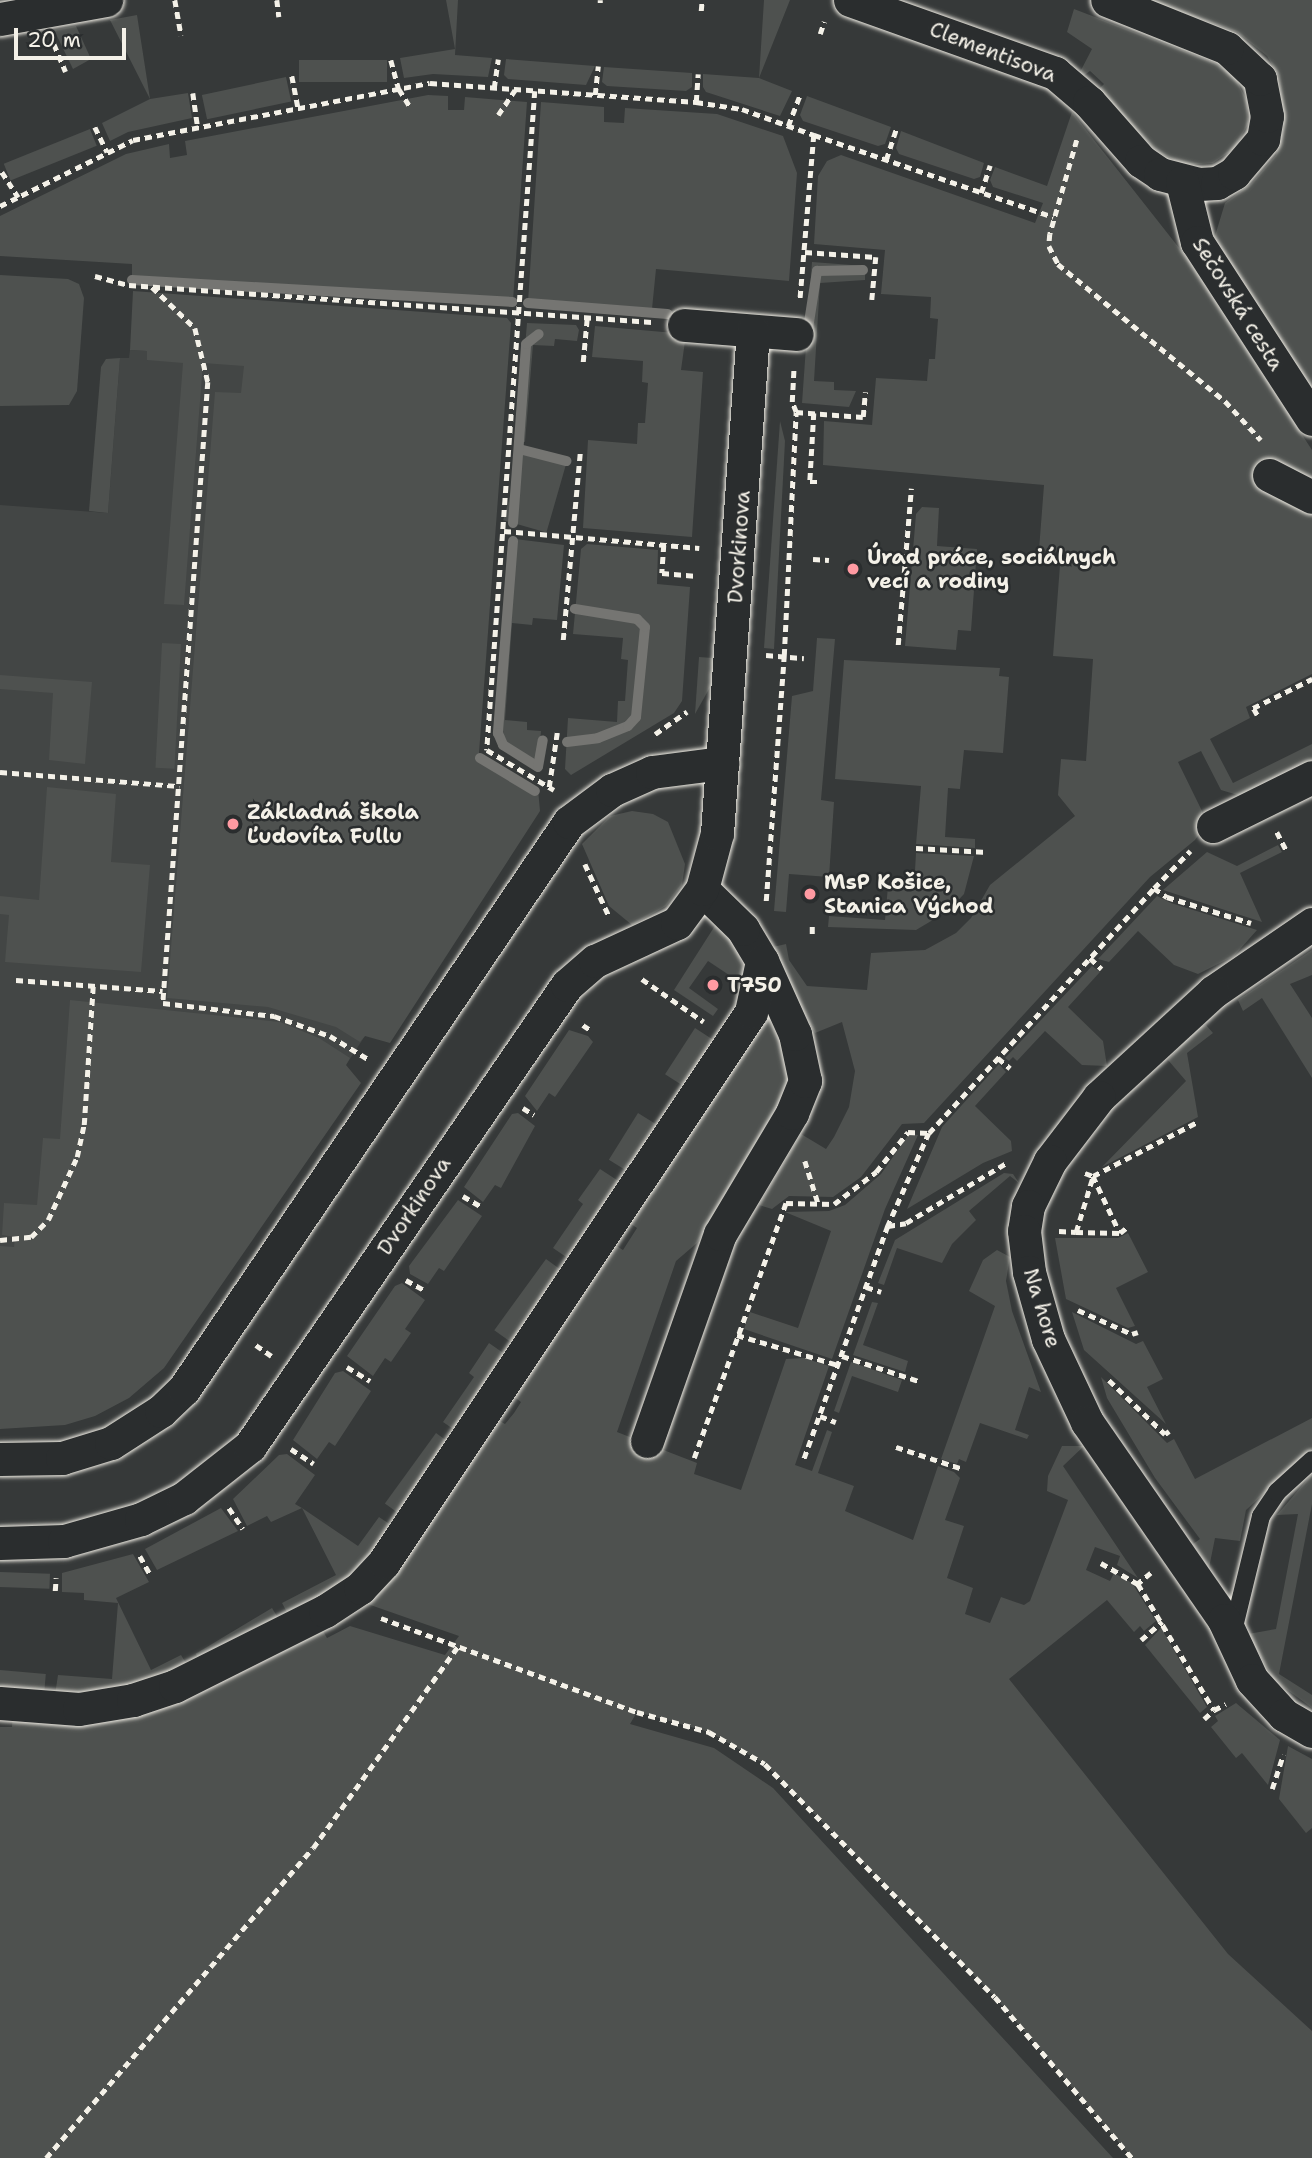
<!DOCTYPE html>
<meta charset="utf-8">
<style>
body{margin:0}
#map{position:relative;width:1312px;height:2158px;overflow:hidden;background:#363939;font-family:"Shantell Sans",sans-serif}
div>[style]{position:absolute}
.built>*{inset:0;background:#434645}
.green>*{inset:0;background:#4e514f;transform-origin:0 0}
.stream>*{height:10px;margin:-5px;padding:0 5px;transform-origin:5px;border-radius:5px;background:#757572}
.path>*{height:4.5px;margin-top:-2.25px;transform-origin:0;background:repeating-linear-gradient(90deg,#f4f1e8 0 7px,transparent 0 12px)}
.roads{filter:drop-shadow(0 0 2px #f4f1e8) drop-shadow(0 0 2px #f4f1e8)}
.lane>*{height:18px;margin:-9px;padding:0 9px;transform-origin:9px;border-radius:9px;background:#2a2d2e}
.street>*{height:33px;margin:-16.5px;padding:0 16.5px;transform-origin:16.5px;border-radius:16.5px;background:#2a2d2e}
.dots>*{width:19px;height:19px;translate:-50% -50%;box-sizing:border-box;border:4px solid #2a2d2e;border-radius:50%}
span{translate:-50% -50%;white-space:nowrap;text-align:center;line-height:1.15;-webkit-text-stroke:5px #2a2d2e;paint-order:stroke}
.street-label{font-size:21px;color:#f4f1e8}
.poi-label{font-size:21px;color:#f4f1e8;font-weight:700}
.left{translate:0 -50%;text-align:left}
.scale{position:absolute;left:14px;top:28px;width:112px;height:32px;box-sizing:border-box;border:4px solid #f4f1e8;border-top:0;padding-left:9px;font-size:21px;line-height:24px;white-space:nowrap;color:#f4f1e8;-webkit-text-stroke:5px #2a2d2e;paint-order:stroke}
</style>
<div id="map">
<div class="built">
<i style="clip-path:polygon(507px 318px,457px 895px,346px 1065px,0 1408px,0 505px,108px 513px,120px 358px,129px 358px,130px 350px,148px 351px,147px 359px)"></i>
</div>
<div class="green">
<i style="clip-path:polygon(446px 0,458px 0,455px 55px,492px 58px,488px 77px,433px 74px,404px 78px,400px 58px,455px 49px)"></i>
<i style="clip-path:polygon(764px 0,790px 0,759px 78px,792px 91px,780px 116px,706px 92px,703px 87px,703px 74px,759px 78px)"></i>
<i style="clip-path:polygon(1149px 0,1312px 0,1312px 393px,1219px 254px,1215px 236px,1225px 203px,1251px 184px,1276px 155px,1284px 127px,1279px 76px,1267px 56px,1237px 32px)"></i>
<i style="clip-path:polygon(1074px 9px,1215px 63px,1235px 77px,1247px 101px,1248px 124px,1235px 148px,1213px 163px,1185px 165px,1158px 152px,1097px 91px,1104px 84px,1090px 71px,1083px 76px,1080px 72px,1092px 49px,1067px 32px)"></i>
<i style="clip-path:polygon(137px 15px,150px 99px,188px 93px,192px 118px,128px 132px,110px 141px,102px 123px,150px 99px,110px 20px)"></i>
<i style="clip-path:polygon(76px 26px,91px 59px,73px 69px,54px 30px)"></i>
<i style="clip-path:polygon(506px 59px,595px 66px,586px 85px,508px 79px,504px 75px)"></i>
<i style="left:387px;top:60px;width:22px;height:88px;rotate:90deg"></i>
<i style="clip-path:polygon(604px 67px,692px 73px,692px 87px,686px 91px,607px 86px,602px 82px)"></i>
<i style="left:286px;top:77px;width:25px;height:86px;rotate:78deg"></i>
<i style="clip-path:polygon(428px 95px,448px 96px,448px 110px,464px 110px,465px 97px,527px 102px,513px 301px,132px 278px,132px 264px,0 256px,0 216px,126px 154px,169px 144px,170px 158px,187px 155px,185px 141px)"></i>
<i style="clip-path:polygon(807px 96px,891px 127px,885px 144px,878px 146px,803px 121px,800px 115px)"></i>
<i style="clip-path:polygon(541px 102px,604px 107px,604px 122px,624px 123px,625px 108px,717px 114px,783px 136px,797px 173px,789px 281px,656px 269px,652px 309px,677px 311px,677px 317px,528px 302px)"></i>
<i style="clip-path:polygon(1072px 112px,1187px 258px,1312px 450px,1312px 486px,1298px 500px,1312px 514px,1312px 674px,1246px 707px,1250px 718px,1210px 739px,1233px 783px,1312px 744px,1312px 760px,1241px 796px,1221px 790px,1201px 751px,1178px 762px,1202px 811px,1202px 830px,1195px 840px,1150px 877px,924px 1123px,902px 1124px,861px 1177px,833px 1197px,789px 1196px,772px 1209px,759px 1205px,801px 1134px,826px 1149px,834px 1137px,849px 1107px,855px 1071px,842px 1022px,815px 1033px,771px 952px,773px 947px,786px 944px,789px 960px,807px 986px,867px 990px,871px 953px,925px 950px,956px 933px,971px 918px,990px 885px,1075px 816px,1058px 795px,1061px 759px,1086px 761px,1093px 659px,1053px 656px,1061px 552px,1039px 550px,1044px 485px,823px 465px,824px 421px,872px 425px,876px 378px,927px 381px,929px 359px,935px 359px,938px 319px,930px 318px,931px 297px,881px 294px,885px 250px,814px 244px,818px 176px,827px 161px,841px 155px,1035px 223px,1043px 203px,993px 187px,990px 180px,995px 167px,1047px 186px)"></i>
<i style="left:90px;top:129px;width:18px;height:93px;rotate:68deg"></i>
<i style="clip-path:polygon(901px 131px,984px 163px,980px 177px,974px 179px,899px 154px,896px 148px)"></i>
<i style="clip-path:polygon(812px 262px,865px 266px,865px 280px,820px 283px,814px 381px,834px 382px,834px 390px,856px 391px,849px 407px,802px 403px)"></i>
<i style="clip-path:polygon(0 275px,68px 279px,79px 284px,84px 298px,77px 391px,69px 405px,0 406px)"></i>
<i style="clip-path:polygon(133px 291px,507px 318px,511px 323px,479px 753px,538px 789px,540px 811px,390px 1043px,365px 1036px,360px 1042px,336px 1027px,268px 1007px,167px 998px,215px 392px,241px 393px,244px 366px,203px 363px,184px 605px,164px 604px,183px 363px,147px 360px,147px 351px,130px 350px)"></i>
<i style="clip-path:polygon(527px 323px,576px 325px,579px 330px,577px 341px,555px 339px,554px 346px,533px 345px,525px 442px,517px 441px)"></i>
<i style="clip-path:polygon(595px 326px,686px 334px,681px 370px,703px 372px,692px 537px,583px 528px,588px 440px,637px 444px,638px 423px,645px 423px,648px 383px,642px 382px,643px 361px,592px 357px)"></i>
<i style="clip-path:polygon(120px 358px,108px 513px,89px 511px,101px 367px,106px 359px)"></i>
<i style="clip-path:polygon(780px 421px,785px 441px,774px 649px,764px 648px)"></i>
<i style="left:523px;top:451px;width:45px;height:72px;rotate:16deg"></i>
<i style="clip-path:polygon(922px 507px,939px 508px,937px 546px,977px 549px,971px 631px,958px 630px,956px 650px,905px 646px,916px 514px)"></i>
<i style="clip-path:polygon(515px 539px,564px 545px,557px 620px,533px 618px,532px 625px,512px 623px,505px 720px,527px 722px,527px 730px,541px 731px,538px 764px,506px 744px,501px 723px)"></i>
<i style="clip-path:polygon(587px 544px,658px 550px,657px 584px,690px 587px,682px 701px,674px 713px,571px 775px,565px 769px,568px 718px,617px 722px,618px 701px,625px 701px,628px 660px,621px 659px,623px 638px,573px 634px,581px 549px)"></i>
<i style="clip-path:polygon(817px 638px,835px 639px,821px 800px,834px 802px,829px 877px,789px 874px,786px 912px,774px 911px,792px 696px,813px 691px)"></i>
<i style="left:162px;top:643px;width:19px;height:125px;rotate:3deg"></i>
<i style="clip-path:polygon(699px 657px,726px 659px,695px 714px)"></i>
<i style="clip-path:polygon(844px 660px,1000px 668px,999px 676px,1009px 677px,1003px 753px,964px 750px,960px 789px,948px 788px,945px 837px,975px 839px,975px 848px,916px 844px,921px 786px,835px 779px)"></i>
<i style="clip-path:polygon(0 675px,92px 682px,85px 764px,49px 760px,53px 693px,0 689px)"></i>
<i style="clip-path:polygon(47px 787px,116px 794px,111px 862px,150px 865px,141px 972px,5px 962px,9px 915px,0 914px,0 896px,39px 900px)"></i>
<i style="clip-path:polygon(632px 811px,653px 814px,668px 822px,685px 864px,682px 885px,666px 906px,632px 925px,609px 906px,582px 844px,610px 816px)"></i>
<i style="clip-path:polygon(1278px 845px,1282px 852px,1240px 873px,1262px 922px,1163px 890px,1207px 852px,1237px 866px)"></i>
<i style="clip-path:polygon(916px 853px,974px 856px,964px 894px,948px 911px,916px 930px,828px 927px,829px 916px,885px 920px,888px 886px,914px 888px)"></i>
<i style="clip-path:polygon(1157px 896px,1171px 903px,1257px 930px,1234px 956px,1198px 974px,1174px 965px,1138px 931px,1109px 962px,1098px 959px)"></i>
<i style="clip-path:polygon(718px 921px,733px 938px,746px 975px,738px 981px,708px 961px,689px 988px,718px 1009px,713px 1016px,674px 990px)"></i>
<i style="clip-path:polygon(1312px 950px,1312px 975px,1290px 984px,1312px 1018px,1312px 1078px,1262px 998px,1243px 1011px,1238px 1000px)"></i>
<i style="clip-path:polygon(1092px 966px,1100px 972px,1068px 1007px,1103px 1041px,1107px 1066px,1082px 1065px,1045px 1031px,1017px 1061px,1013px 1057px,1009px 1061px,1005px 1058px)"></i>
<i style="clip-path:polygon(70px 1000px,280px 1022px,319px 1038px,350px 1058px,346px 1065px,361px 1083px,164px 1368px,129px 1398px,95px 1416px,65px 1425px,0 1429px,0 1246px,14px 1247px,15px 1237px,2px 1235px,4px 1203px,37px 1205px,43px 1138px,60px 1139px)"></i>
<i style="clip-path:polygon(764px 1009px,784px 1049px,789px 1087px,697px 1243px,676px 1261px,617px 1432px,697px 1463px,694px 1474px,741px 1490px,786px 1359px,804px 1358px,829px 1366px,795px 1465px,812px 1471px,827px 1430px,832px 1432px,818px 1473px,854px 1486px,845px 1511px,913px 1540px,938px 1466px,954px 1472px,960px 1478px,945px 1520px,964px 1526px,947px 1578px,973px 1588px,965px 1614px,990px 1623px,1001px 1597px,1024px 1605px,1030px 1601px,1068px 1500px,1047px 1491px,1048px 1476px,1062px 1446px,1084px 1446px,1063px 1466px,1138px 1578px,1117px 1565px,1120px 1556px,1095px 1547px,1086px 1570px,1110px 1581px,1114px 1573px,1132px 1583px,1156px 1621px,1144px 1631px,1140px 1626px,1134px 1632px,1107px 1600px,1009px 1679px,1228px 1954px,1312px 2031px,1312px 2158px,1132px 2158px,995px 1997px,765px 1764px,709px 1732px,637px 1712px,630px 1724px,714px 1748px,773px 1788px,1113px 2158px,0 2158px,0 1727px,12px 1727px,13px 1713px,77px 1718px,320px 1626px,327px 1638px,350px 1626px,445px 1655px,459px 1636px,359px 1601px,494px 1418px,505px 1424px,514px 1413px,521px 1402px,509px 1393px,610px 1242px,623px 1250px,637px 1228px,625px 1220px)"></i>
<i style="clip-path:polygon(1206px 1025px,1213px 1033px,1187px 1053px,1198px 1117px,1102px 1167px,1186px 1081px,1168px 1060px,1197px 1028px)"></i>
<i style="left:695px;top:1028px;width:27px;height:55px;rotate:33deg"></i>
<i style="clip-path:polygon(569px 1030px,588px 1036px,593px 1042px,555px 1097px,549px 1093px,537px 1111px,525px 1096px)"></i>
<i style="clip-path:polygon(999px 1064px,1006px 1072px,975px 1106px,1011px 1141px,1012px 1151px,983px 1163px,907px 1209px,942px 1127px)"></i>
<i style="clip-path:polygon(518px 1113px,535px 1126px,501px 1188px,495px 1185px,483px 1202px,464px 1187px,512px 1114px)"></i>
<i style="left:638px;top:1113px;width:28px;height:55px;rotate:32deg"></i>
<i style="clip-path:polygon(909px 1134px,918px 1135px,885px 1209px,832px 1359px,744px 1329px,750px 1312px,798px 1328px,831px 1231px,785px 1212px,829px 1211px,845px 1205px,881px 1174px)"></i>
<i style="clip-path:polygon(600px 1169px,623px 1184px,572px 1261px,553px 1248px,583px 1204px,578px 1200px)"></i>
<i style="clip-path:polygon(1004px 1173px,1013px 1174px,1019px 1183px,1010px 1176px,969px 1211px,976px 1220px,952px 1244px,942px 1263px,897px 1248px,884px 1285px,878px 1283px,895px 1240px)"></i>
<i style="clip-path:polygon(458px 1200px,482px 1216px,444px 1271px,439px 1268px,428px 1284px,410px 1274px,409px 1266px)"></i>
<i style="clip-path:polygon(1128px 1233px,1148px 1272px,1116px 1288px,1135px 1326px,1128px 1328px,1066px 1299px,1055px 1238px,1118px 1238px)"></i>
<i style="clip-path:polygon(997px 1250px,1010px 1257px,1006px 1281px,1012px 1311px,1041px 1392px,1029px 1387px,1015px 1430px,1029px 1435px,1027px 1439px,980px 1423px,966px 1462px,959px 1459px,957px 1464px,941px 1459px,995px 1306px,969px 1291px,983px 1260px)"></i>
<i style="left:546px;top:1259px;width:24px;height:88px;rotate:36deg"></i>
<i style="clip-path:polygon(402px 1283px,425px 1300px,405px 1329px,411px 1333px,391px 1362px,385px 1358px,373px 1376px,347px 1356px,395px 1286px)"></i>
<i style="clip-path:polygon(872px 1302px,878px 1303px,863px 1345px,908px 1361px,905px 1372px,853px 1355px)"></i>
<i style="clip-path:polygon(1072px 1312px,1136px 1344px,1143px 1341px,1163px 1379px,1147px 1387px,1166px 1424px,1084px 1350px)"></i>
<i style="clip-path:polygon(489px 1343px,509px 1357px,459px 1433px,443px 1422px,474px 1377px,469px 1373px)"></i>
<i style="clip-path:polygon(851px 1362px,902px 1380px,898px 1392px,852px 1376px,839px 1413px,834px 1411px)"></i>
<i style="clip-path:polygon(343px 1371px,371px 1391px,335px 1446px,329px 1442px,317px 1459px,293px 1440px,335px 1373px)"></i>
<i style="clip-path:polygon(1101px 1377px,1167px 1443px,1174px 1439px,1195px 1479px,1312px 1418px,1312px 1449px,1246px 1510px,1240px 1541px,1215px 1538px,1209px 1568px,1193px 1544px,1200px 1539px,1155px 1478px,1107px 1398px)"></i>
<i style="left:436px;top:1433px;width:19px;height:87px;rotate:36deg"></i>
<i style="clip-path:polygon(287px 1454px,315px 1475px,295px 1504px,302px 1508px,358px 1546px,379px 1517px,394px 1527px,359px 1575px,290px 1618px,282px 1603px,336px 1575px,302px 1508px,271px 1522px,267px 1516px,247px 1526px,233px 1499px,279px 1455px)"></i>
<i style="clip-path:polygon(1312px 1474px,1312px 1504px,1279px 1674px,1312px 1695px,1312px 1708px,1274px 1680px,1248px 1634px,1276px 1629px,1298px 1514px,1277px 1515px)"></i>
<i style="clip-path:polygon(221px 1508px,238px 1531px,157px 1570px,145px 1549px)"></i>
<i style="clip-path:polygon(133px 1554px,149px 1582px,116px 1598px,151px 1670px,181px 1655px,190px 1670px,130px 1692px,55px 1695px,58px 1675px,112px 1679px,118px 1603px,84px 1600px,84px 1593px,62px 1592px,62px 1573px)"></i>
<i style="left:0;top:1572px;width:50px;height:15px;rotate:2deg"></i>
<i style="left:272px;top:1608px;width:17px;height:89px;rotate:59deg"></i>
<i style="clip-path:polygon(1161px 1628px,1207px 1707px,1200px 1713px,1145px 1645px)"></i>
<i style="left:0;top:1670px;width:46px;height:22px;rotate:5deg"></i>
<i style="clip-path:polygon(1236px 1703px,1280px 1740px,1268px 1785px,1242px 1753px,1236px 1758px,1211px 1727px,1218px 1721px,1215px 1716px)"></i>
<i style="clip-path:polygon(1288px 1746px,1312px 1759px,1312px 1828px,1306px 1833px,1279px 1799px)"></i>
</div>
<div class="stream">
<i style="left:132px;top:280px;width:381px;rotate:3.3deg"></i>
<i style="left:528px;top:303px;width:140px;rotate:4.5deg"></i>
<i style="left:807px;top:335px;width:65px;rotate:-81.1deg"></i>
<i style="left:817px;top:271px;width:46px;rotate:-1.2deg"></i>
<i style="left:519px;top:449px;width:49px;rotate:14.3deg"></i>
<i style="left:513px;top:523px;width:179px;rotate:-85.8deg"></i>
<i style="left:526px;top:344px;width:16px;rotate:-38deg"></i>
<i style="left:513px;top:541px;width:193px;rotate:94.5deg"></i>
<i style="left:498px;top:733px;width:13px;rotate:67deg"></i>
<i style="left:503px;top:745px;width:41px;rotate:32.2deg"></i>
<i style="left:538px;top:767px;width:27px;rotate:-80deg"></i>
<i style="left:567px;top:742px;width:31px;rotate:-7deg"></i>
<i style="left:598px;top:738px;width:32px;rotate:-22deg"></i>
<i style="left:628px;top:726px;width:12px;rotate:-48deg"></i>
<i style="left:636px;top:717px;width:90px;rotate:-84.3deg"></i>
<i style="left:645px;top:627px;width:11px;rotate:-135deg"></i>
<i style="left:637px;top:619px;width:63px;rotate:-170.8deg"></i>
<i style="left:480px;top:758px;width:64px;rotate:31deg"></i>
</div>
<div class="path">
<i style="left:175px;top:0;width:36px;rotate:80deg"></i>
<i style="left:277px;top:0;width:17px;rotate:83deg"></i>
<i style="left:600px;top:3px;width:3px;rotate:-90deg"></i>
<i style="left:701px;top:11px;width:11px;rotate:-85deg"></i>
<i style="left:820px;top:34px;width:13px;rotate:-72deg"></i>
<i style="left:54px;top:44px;width:30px;rotate:67deg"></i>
<i style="left:391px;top:60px;width:30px;rotate:75deg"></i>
<i style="left:399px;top:89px;width:22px;rotate:58deg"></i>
<i style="left:292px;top:76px;width:33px;rotate:79deg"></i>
<i style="left:494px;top:88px;width:29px;rotate:-82deg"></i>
<i style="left:535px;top:91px;width:661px;rotate:94.17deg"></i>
<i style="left:487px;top:750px;width:78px;rotate:30.8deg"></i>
<i style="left:193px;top:93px;width:34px;rotate:82deg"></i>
<i style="left:595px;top:95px;width:29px;rotate:-84deg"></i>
<i style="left:696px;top:102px;width:28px;rotate:-86deg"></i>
<i style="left:498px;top:115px;width:30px;rotate:-56deg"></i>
<i style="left:788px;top:126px;width:34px;rotate:-69deg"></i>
<i style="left:95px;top:127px;width:28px;rotate:64deg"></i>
<i style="left:814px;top:135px;width:253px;rotate:18.9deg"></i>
<i style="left:1077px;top:140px;width:98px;rotate:106deg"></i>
<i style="left:1050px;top:234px;width:12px;rotate:95deg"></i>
<i style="left:1049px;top:246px;width:20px;rotate:63deg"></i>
<i style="left:1058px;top:264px;width:216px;rotate:39.4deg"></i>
<i style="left:1225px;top:401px;width:53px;rotate:47.3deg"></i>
<i style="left:886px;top:160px;width:33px;rotate:-72deg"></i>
<i style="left:2px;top:172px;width:30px;rotate:57deg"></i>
<i style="left:981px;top:193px;width:29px;rotate:-72deg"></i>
<i style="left:0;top:206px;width:148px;rotate:-26.4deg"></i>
<i style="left:133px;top:140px;width:302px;rotate:-10.9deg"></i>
<i style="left:430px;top:83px;width:267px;rotate:4.1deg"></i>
<i style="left:696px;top:102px;width:47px;rotate:8.7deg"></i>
<i style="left:742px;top:109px;width:77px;rotate:19.9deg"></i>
<i style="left:814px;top:135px;width:167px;rotate:94.8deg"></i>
<i style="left:805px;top:252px;width:71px;rotate:4deg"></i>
<i style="left:876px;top:257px;width:43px;rotate:95.3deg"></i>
<i style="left:95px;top:276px;width:35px;rotate:15deg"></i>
<i style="left:129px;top:285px;width:524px;rotate:4.05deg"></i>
<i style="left:152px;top:287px;width:59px;rotate:43.6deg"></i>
<i style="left:195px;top:328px;width:56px;rotate:76.5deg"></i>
<i style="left:208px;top:382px;width:623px;rotate:94.14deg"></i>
<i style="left:163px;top:1003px;width:112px;rotate:6.7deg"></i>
<i style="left:274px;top:1016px;width:59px;rotate:19.7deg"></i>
<i style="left:330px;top:1036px;width:44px;rotate:31.2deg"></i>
<i style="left:583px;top:362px;width:44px;rotate:-84.8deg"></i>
<i style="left:796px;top:412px;width:67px;rotate:4.3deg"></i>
<i style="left:863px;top:417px;width:25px;rotate:-85deg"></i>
<i style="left:814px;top:413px;width:69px;rotate:93.3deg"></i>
<i style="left:810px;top:482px;width:8px"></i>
<i style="left:504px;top:531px;width:196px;rotate:5deg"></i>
<i style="left:664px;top:545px;width:28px;rotate:94deg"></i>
<i style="left:662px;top:573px;width:35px;rotate:5deg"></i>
<i style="left:813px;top:559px;width:16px;rotate:4deg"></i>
<i style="left:563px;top:640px;width:188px;rotate:-84.8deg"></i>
<i style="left:898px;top:645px;width:157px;rotate:-85.2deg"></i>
<i style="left:766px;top:655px;width:38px;rotate:5deg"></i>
<i style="left:1257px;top:715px;width:8px;rotate:-120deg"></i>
<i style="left:1253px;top:708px;width:66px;rotate:-26.2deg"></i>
<i style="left:655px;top:734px;width:39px;rotate:-35deg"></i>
<i style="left:0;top:772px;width:180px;rotate:4.5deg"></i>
<i style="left:549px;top:787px;width:55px;rotate:-81.6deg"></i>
<i style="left:1277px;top:832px;width:20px;rotate:63deg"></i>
<i style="left:916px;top:848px;width:71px;rotate:3.2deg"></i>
<i style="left:585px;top:864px;width:57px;rotate:65.2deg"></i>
<i style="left:1154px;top:888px;width:52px;rotate:-45.8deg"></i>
<i style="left:766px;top:901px;width:246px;rotate:-85.8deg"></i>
<i style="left:784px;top:656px;width:244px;rotate:-87.2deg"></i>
<i style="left:796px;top:412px;width:11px;rotate:-112deg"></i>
<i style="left:792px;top:402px;width:33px;rotate:-87deg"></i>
<i style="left:812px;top:934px;width:9px;rotate:-90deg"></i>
<i style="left:1090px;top:958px;width:16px;rotate:43deg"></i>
<i style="left:642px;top:979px;width:75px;rotate:34.7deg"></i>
<i style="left:16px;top:980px;width:147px;rotate:4.3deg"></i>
<i style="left:583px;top:1025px;width:11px;rotate:34deg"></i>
<i style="left:998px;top:1058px;width:16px;rotate:40deg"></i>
<i style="left:523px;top:1108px;width:13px;rotate:32deg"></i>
<i style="left:929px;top:1133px;width:333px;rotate:-47.4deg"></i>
<i style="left:1154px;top:888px;width:16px;rotate:35deg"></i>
<i style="left:1167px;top:897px;width:88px;rotate:17.2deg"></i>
<i style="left:805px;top:1161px;width:47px;rotate:72.7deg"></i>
<i style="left:1085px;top:1173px;width:9px;rotate:21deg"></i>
<i style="left:1093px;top:1176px;width:119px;rotate:-27.4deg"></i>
<i style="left:463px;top:1196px;width:20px;rotate:30deg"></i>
<i style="left:888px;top:1226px;width:18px;rotate:-9deg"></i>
<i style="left:906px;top:1223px;width:119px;rotate:-30.9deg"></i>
<i style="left:1059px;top:1231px;width:17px;rotate:3deg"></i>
<i style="left:1076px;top:1232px;width:59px;rotate:-73.1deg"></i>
<i style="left:1093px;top:1176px;width:63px;rotate:64.7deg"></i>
<i style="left:1076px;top:1232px;width:44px;rotate:1.3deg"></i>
<i style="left:1120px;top:1233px;width:8px;rotate:-40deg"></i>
<i style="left:0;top:1240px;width:31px;rotate:-6deg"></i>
<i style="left:31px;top:1237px;width:24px;rotate:-45deg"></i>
<i style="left:48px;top:1220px;width:69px;rotate:-65.3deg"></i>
<i style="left:77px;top:1157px;width:33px;rotate:-78deg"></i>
<i style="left:84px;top:1125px;width:139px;rotate:-86.3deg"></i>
<i style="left:406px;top:1280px;width:21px;rotate:29deg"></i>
<i style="left:866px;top:1287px;width:16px;rotate:18deg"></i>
<i style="left:1078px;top:1310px;width:59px;rotate:24deg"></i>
<i style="left:1132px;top:1334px;width:6px;rotate:-18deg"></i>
<i style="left:737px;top:1335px;width:105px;rotate:16.5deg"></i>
<i style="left:256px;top:1345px;width:19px;rotate:35deg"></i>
<i style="left:842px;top:1356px;width:81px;rotate:18deg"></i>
<i style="left:347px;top:1367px;width:27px;rotate:31deg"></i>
<i style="left:1109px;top:1380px;width:78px;rotate:44deg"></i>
<i style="left:1165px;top:1434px;width:5px;rotate:-37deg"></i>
<i style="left:820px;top:1416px;width:17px;rotate:21deg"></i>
<i style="left:896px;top:1447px;width:71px;rotate:18.2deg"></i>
<i style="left:291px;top:1449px;width:27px;rotate:33deg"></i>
<i style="left:694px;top:1458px;width:271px;rotate:-70.2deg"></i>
<i style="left:786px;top:1203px;width:48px;rotate:1.2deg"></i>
<i style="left:834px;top:1204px;width:53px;rotate:-37.3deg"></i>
<i style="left:876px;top:1172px;width:51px;rotate:-51.3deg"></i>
<i style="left:908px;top:1132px;width:21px;rotate:3deg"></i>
<i style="left:929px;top:1133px;width:102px;rotate:113.8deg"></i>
<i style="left:888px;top:1226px;width:251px;rotate:109.8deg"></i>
<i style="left:229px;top:1508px;width:25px;rotate:56deg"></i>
<i style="left:140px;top:1556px;width:21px;rotate:61deg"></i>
<i style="left:1101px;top:1563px;width:43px;rotate:29.6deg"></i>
<i style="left:1151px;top:1573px;width:17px;rotate:140deg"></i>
<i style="left:1138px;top:1584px;width:147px;rotate:58.9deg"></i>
<i style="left:1214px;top:1710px;width:13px;rotate:-27deg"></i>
<i style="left:55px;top:1591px;width:13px;rotate:-86deg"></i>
<i style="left:381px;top:1618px;width:273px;rotate:20.2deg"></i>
<i style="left:637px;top:1712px;width:75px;rotate:15.5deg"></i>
<i style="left:709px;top:1732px;width:64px;rotate:29.7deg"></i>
<i style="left:765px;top:1764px;width:327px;rotate:45.4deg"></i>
<i style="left:995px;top:1997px;width:211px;rotate:49.6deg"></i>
<i style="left:1141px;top:1640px;width:28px;rotate:-41deg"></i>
<i style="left:1204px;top:1719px;width:13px;rotate:-42deg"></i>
<i style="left:1272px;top:1789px;width:36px;rotate:-72deg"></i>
<i style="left:46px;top:2158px;width:409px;rotate:-49.3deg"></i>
<i style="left:313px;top:1848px;width:249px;rotate:-54.3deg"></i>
</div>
<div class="roads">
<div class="lane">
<i style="left:1233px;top:1631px;width:118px;rotate:-76.3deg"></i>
<i style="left:1261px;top:1516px;width:29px;rotate:-56deg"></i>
<i style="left:1277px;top:1492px;width:47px;rotate:-42.4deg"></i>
</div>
<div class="street">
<i style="left:850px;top:0;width:218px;rotate:19.6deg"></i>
<i style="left:1055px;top:73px;width:45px;rotate:40.5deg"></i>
<i style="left:1089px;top:102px;width:79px;rotate:48.6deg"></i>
<i style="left:1141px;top:161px;width:23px;rotate:34deg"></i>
<i style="left:1160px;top:174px;width:40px;rotate:14.4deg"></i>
<i style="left:1199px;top:184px;width:18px;rotate:-3deg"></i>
<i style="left:1217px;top:183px;width:20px;rotate:-30deg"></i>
<i style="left:1234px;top:173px;width:45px;rotate:-49.5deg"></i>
<i style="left:1263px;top:139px;width:23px;rotate:-80deg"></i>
<i style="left:1267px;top:116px;width:38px;rotate:-101deg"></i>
<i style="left:1260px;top:79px;width:45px;rotate:-136.8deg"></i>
<i style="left:1227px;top:48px;width:129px;rotate:-158.2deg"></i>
<i style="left:0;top:19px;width:108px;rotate:-10.2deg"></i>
<i style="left:1182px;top:182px;width:62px;rotate:76deg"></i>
<i style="left:1197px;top:242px;width:211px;rotate:57deg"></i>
<i style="left:684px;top:325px;width:113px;rotate:4.6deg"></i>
<i style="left:1269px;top:475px;width:48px;rotate:27.1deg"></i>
<i style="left:1213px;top:826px;width:110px;rotate:-26.3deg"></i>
<i style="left:1312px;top:924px;width:120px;rotate:145.5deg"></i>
<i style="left:1213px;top:992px;width:155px;rotate:137.4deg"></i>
<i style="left:1099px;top:1097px;width:81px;rotate:127.4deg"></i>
<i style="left:1050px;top:1161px;width:50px;rotate:116.1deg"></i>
<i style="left:1028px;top:1206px;width:25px;rotate:99deg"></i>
<i style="left:1024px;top:1231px;width:41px;rotate:83deg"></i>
<i style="left:1029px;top:1272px;width:70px;rotate:74.2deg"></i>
<i style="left:1048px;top:1339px;width:92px;rotate:64.8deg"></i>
<i style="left:1087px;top:1422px;width:241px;rotate:55.3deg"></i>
<i style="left:1224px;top:1620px;width:66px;rotate:65deg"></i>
<i style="left:1252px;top:1680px;width:47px;rotate:47.6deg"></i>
<i style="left:1284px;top:1715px;width:32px;rotate:30deg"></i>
<i style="left:647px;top:1441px;width:219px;rotate:-70.6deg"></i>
<i style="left:720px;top:1234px;width:141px;rotate:-59.2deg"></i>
<i style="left:792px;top:1113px;width:35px;rotate:-68deg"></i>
<i style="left:805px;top:1081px;width:48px;rotate:-102deg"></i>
<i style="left:795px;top:1034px;width:80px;rotate:-114.3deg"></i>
<i style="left:762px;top:961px;width:37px;rotate:-121deg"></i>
<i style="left:743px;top:929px;width:57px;rotate:-135.7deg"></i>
<i style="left:0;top:1459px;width:62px;rotate:-0.9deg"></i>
<i style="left:62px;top:1458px;width:51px;rotate:-17deg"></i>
<i style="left:111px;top:1443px;width:59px;rotate:-32.6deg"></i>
<i style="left:161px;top:1411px;width:32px;rotate:-44deg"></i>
<i style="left:184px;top:1389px;width:685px;rotate:-55.82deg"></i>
<i style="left:569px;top:822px;width:54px;rotate:-36.7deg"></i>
<i style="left:612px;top:790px;width:44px;rotate:-24.2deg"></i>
<i style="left:652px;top:772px;width:71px;rotate:-7.3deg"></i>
<i style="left:0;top:1543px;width:64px;rotate:-1.8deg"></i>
<i style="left:64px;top:1541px;width:80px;rotate:-15.9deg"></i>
<i style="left:141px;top:1519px;width:48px;rotate:-26deg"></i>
<i style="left:184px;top:1498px;width:84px;rotate:-38.2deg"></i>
<i style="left:250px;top:1446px;width:559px;rotate:-55.49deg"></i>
<i style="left:567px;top:985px;width:37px;rotate:-41deg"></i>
<i style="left:595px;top:961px;width:90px;rotate:-24.9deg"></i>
<i style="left:677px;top:923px;width:42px;rotate:-53.7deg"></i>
<i style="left:702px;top:889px;width:58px;rotate:-75deg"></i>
<i style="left:717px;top:833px;width:503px;rotate:-85.9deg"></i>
<i style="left:0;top:1703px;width:79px;rotate:4.3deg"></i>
<i style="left:79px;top:1709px;width:55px;rotate:-9.5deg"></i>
<i style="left:133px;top:1700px;width:44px;rotate:-18.4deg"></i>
<i style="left:175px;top:1686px;width:168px;rotate:-26.6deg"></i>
<i style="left:325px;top:1611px;width:42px;rotate:-33.3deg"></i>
<i style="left:360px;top:1588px;width:35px;rotate:-47deg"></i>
<i style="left:384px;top:1562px;width:661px;rotate:-56.29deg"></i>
<i style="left:751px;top:1012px;width:52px;rotate:-77.8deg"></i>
</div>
</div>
<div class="dots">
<i style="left:853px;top:569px;background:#ff9aa2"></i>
<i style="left:233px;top:824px;background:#ff9aa2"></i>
<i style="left:810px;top:894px;background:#ff9aa2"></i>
<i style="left:713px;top:985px;background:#ff9aa2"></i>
</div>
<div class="street-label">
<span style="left:993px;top:52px;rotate:21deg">Clementisova</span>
<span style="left:1238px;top:304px;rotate:58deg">Sečovská cesta</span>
<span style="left:739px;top:547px;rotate:-86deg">Dvorkinova</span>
<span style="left:414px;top:1206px;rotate:-56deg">Dvorkinova</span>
<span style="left:1042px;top:1308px;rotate:73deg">Na hore</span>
</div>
<div class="poi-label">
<span class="left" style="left:867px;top:569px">Úrad práce, sociálnych<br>vecí a rodiny</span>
<span class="left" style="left:247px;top:824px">Základná škola<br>Ľudovíta Fullu</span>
<span class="left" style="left:824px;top:894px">MsP Košice,<br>Stanica Východ</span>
<span class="left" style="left:727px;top:985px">T750</span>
</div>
<div class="scale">20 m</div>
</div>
